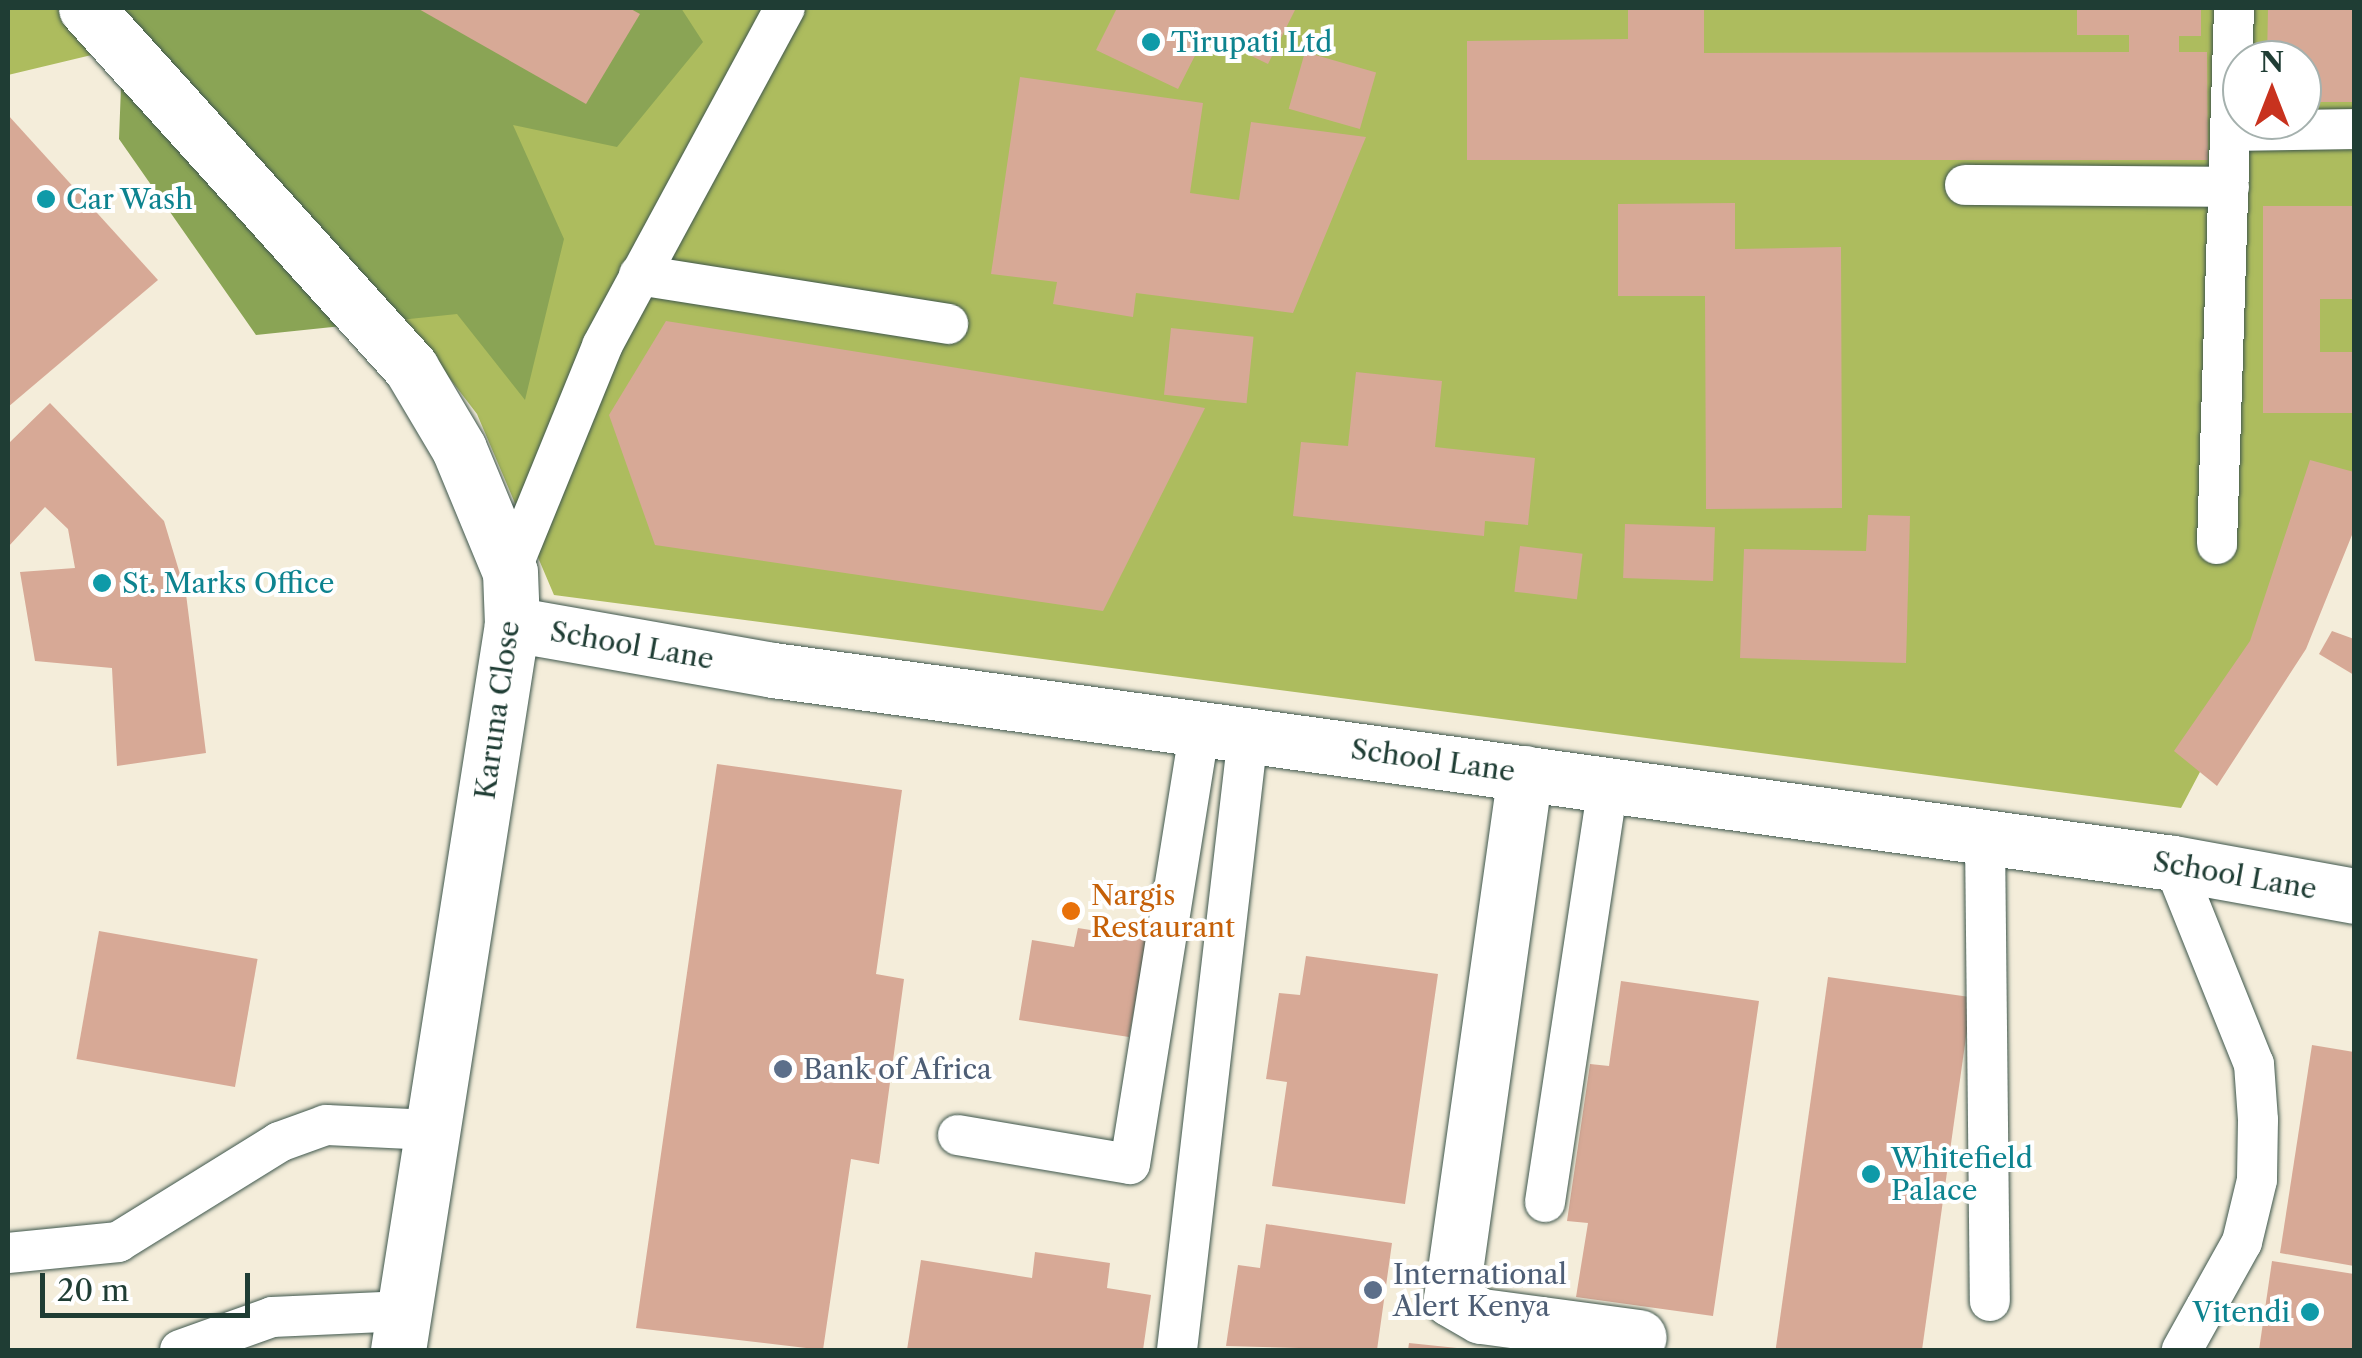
<!DOCTYPE html>
<style>
body{margin:0}
#map{position:relative;width:2362px;height:1358px;overflow:hidden;background:#f4edda;font-family:"Libre Caslon Text",serif}
div>[style]{position:absolute}
.green>*{inset:0;background:#adbc5e}
.forest>*{inset:0;background:#8aa455}
.building>*{inset:0;background:#d7a996;transform-origin:0 0}
.roads{filter:drop-shadow(0 0 2px #3f574d) drop-shadow(0 0 2px #3f574d)}
.lane>*{height:40px;margin:-20px;padding:0 20px;transform-origin:20px;border-radius:20px;background:#fff}
.street>*{height:55px;margin:-27.5px;padding:0 27.5px;transform-origin:27.5px;border-radius:27.5px;background:#fff}
.dots>*{width:28px;height:28px;translate:-50% -50%;box-sizing:border-box;border:5px solid #fff;border-radius:50%}
span{translate:-50% -50%;white-space:nowrap;text-align:center;line-height:1.15;-webkit-text-stroke:8px #fff;paint-order:stroke}
.culture-label{font-size:28px;color:#0d838f}
.left{translate:0 -50%;text-align:left}
.right{translate:-100% -50%;text-align:right}
.street-label{font-size:28px;color:#1f3d34}
.food-label{font-size:28px;color:#c56008}
.service-label{font-size:28px;color:#4e5e75}
.frame{position:absolute;inset:0;border:10px solid #1f3d34;pointer-events:none}
.north{position:absolute;left:2222px;top:40px;width:100px;height:100px;box-sizing:border-box;background:#fff;border:2px solid #a5b1ae;border-radius:50%;rotate:0deg;font-size:28px;font-weight:700;line-height:40px;text-align:center;color:#1f3d34}
.north::after{content:'';display:block;margin:auto;width:35px;height:45px;background:#c8321e;clip-path:polygon(50% 0,100% 100%,50% 72%,0 100%)}
.scale{position:absolute;left:40px;top:1273px;width:210px;height:45px;box-sizing:border-box;border:5px solid #1f3d34;border-top:0;padding-left:12px;font-size:30px;line-height:35px;white-space:nowrap;color:#1f3d34;-webkit-text-stroke:8px #fff;paint-order:stroke}
</style>
<div id="map">
<div class="green">
<i style="clip-path:polygon(evenodd,8px 8px,2354px 8px,2354px 480px,2181px 808px,554px 595px,477px 414px,291px 171px,171px 36px,8px 75px,8px 8px,2242px 60px,2302px 60px,2302px 120px,2242px 120px,2242px 60px)"></i>
</div>
<div class="forest">
<i style="clip-path:polygon(124px 8px,681px 8px,703px 42px,617px 147px,513px 125px,564px 239px,525px 400px,457px 314px,256px 335px,119px 139px)"></i>
</div>
<div class="building">
<i style="clip-path:polygon(417px 8px,629px 8px,640px 14px,586px 104px)"></i>
<i style="clip-path:polygon(1117px 8px,1296px 8px,1268px 64px,1206px 34px,1178px 89px,1096px 50px)"></i>
<i style="clip-path:polygon(1628px 8px,1704px 8px,1704px 53px,2129px 52px,2129px 35px,2077px 35px,2077px 8px,2201px 8px,2201px 36px,2179px 36px,2179px 52px,2207px 52px,2208px 160px,1467px 160px,1467px 41px,1628px 39px)"></i>
<i style="clip-path:polygon(2268px 8px,2354px 8px,2354px 102px,2302px 102px,2302px 60px,2267px 60px)"></i>
<i style="left:1305px;top:52px;width:74px;height:59px;rotate:16deg"></i>
<i style="clip-path:polygon(1020px 77px,1203px 103px,1190px 193px,1239px 200px,1251px 122px,1366px 137px,1293px 313px,1136px 293px,1133px 317px,1053px 304px,1057px 282px,991px 274px)"></i>
<i style="clip-path:polygon(8px 115px,158px 280px,8px 407px)"></i>
<i style="clip-path:polygon(1735px 203px,1735px 249px,1841px 247px,1842px 508px,1706px 509px,1705px 296px,1618px 296px,1618px 204px)"></i>
<i style="clip-path:polygon(2263px 206px,2354px 206px,2354px 299px,2320px 299px,2320px 352px,2354px 352px,2354px 413px,2263px 413px)"></i>
<i style="clip-path:polygon(666px 321px,1205px 408px,1103px 611px,655px 545px,609px 415px)"></i>
<i style="left:1171px;top:328px;width:83px;height:67px;rotate:6deg"></i>
<i style="clip-path:polygon(1356px 372px,1442px 381px,1435px 447px,1535px 458px,1528px 525px,1485px 521px,1484px 536px,1293px 516px,1301px 442px,1348px 446px)"></i>
<i style="clip-path:polygon(50px 403px,164px 521px,186px 594px,206px 753px,117px 766px,112px 668px,35px 661px,20px 572px,75px 568px,68px 529px,45px 507px,8px 547px,8px 444px)"></i>
<i style="clip-path:polygon(2310px 460px,2354px 472px,2354px 530px,2306px 649px,2217px 786px,2174px 751px,2250px 641px)"></i>
<i style="clip-path:polygon(1868px 515px,1910px 516px,1906px 663px,1740px 658px,1744px 549px,1866px 551px)"></i>
<i style="left:1625px;top:524px;width:90px;height:54px;rotate:2deg"></i>
<i style="left:1520px;top:546px;width:63px;height:46px;rotate:7deg"></i>
<i style="clip-path:polygon(2332px 631px,2354px 639px,2354px 675px,2319px 654px)"></i>
<i style="clip-path:polygon(717px 764px,902px 790px,876px 974px,904px 979px,879px 1164px,851px 1159px,823px 1350px,636px 1328px)"></i>
<i style="clip-path:polygon(1078px 928px,1147px 939px,1129px 1037px,1019px 1020px,1032px 940px,1074px 947px)"></i>
<i style="left:99px;top:931px;width:161px;height:130px;rotate:10deg"></i>
<i style="clip-path:polygon(1306px 956px,1438px 974px,1405px 1204px,1272px 1186px,1287px 1082px,1266px 1079px,1279px 993px,1300px 995px)"></i>
<i style="left:1828px;top:977px;width:145px;height:377px;rotate:8deg"></i>
<i style="clip-path:polygon(1621px 981px,1759px 1001px,1713px 1316px,1576px 1297px,1588px 1223px,1567px 1221px,1590px 1064px,1609px 1066px)"></i>
<i style="clip-path:polygon(2312px 1045px,2354px 1052px,2354px 1266px,2280px 1253px)"></i>
<i style="clip-path:polygon(1266px 1224px,1392px 1243px,1377px 1350px,1226px 1346px,1238px 1265px,1260px 1268px)"></i>
<i style="clip-path:polygon(1035px 1252px,1110px 1263px,1107px 1288px,1151px 1295px,1143px 1350px,907px 1350px,921px 1260px,1032px 1278px)"></i>
<i style="clip-path:polygon(2272px 1261px,2354px 1274px,2354px 1350px,2259px 1350px)"></i>
<i style="clip-path:polygon(1409px 1343px,1457px 1348px,1457px 1350px,1408px 1350px)"></i>
</div>
<div class="roads">
<div class="lane">
<i style="left:2233px;top:131px;width:121px;rotate:-0.9deg"></i>
<i style="left:1965px;top:185px;width:264px;rotate:0.4deg"></i>
<i style="left:639px;top:275px;width:313px;rotate:9deg"></i>
<i style="left:2217px;top:544px;width:536px;rotate:-88.18deg"></i>
<i style="left:510px;top:572px;width:244px;rotate:-67.8deg"></i>
<i style="left:602px;top:346px;width:384px;rotate:-61.6deg"></i>
<i style="left:1985px;top:837px;width:464px;rotate:89.4deg"></i>
<i style="left:2173px;top:863px;width:217px;rotate:68.1deg"></i>
<i style="left:2254px;top:1064px;width:56px;rotate:85.9deg"></i>
<i style="left:2258px;top:1120px;width:60px;rotate:91deg"></i>
<i style="left:2257px;top:1180px;width:64px;rotate:103.6deg"></i>
<i style="left:2242px;top:1242px;width:124px;rotate:119.1deg"></i>
<i style="left:958px;top:1135px;width:174px;rotate:9.6deg"></i>
<i style="left:1130px;top:1164px;width:442px;rotate:-80.9deg"></i>
<i style="left:1545px;top:1202px;width:422px;rotate:-81.4deg"></i>
<i style="left:8px;top:1253px;width:111px;rotate:-5.7deg"></i>
<i style="left:118px;top:1242px;width:190px;rotate:-31.8deg"></i>
<i style="left:279px;top:1142px;width:50px;rotate:-19.9deg"></i>
<i style="left:326px;top:1125px;width:106px;rotate:2.7deg"></i>
<i style="left:180px;top:1350px;width:98px;rotate:-19.7deg"></i>
<i style="left:272px;top:1317px;width:133px;rotate:-2.6deg"></i>
<i style="left:1177px;top:1350px;width:619px;rotate:-83.41deg"></i>
</div>
<div class="street">
<i style="left:86px;top:8px;width:485px;rotate:47.9deg"></i>
<i style="left:411px;top:368px;width:94px;rotate:59.3deg"></i>
<i style="left:459px;top:449px;width:133px;rotate:67.5deg"></i>
<i style="left:510px;top:572px;width:52px;rotate:87.8deg"></i>
<i style="left:512px;top:624px;width:735px;rotate:98.92deg"></i>
<i style="left:512px;top:624px;width:265px;rotate:10deg"></i>
<i style="left:773px;top:670px;width:1413px;rotate:7.85deg"></i>
<i style="left:2173px;top:863px;width:184px;rotate:10.3deg"></i>
<i style="left:1525px;top:773px;width:531px;rotate:98.01deg"></i>
<i style="left:1451px;top:1299px;width:34px;rotate:30deg"></i>
<i style="left:1481px;top:1316px;width:159px;rotate:7.6deg"></i>
</div>
</div>
<div class="dots">
<i style="left:1151px;top:42px;background:#0f9aa8"></i>
<i style="left:46px;top:199px;background:#0f9aa8"></i>
<i style="left:102px;top:583px;background:#0f9aa8"></i>
<i style="left:1071px;top:911px;background:#e8710a"></i>
<i style="left:783px;top:1069px;background:#5c6f8a"></i>
<i style="left:1871px;top:1174px;background:#0f9aa8"></i>
<i style="left:1373px;top:1290px;background:#5c6f8a"></i>
<i style="left:2310px;top:1312px;background:#0f9aa8"></i>
</div>
<div class="culture-label">
<span class="left" style="left:1171px;top:42px">Tirupati Ltd</span>
<span class="left" style="left:66px;top:199px">Car Wash</span>
<span class="left" style="left:122px;top:583px">St. Marks Office</span>
<span class="left" style="left:1891px;top:1174px">Whitefield<br>Palace</span>
<span class="right" style="left:2290px;top:1312px">Vitendi</span>
</div>
<div class="street-label">
<span style="left:632px;top:645px;rotate:10deg">School Lane</span>
<span style="left:497px;top:710px;rotate:-82deg">Karuna Close</span>
<span style="left:1433px;top:760px;rotate:8deg">School Lane</span>
<span style="left:2235px;top:875px;rotate:10deg">School Lane</span>
</div>
<div class="food-label">
<span class="left" style="left:1091px;top:911px">Nargis<br>Restaurant</span>
</div>
<div class="service-label">
<span class="left" style="left:803px;top:1069px">Bank of Africa</span>
<span class="left" style="left:1393px;top:1290px">International<br>Alert Kenya</span>
</div>
<div class="frame"></div>
<div class="north">N</div>
<div class="scale">20 m</div>
</div>
